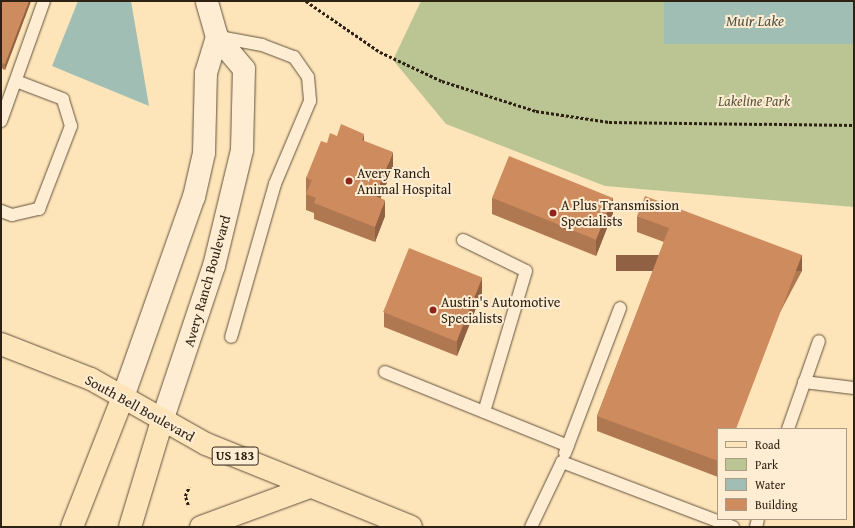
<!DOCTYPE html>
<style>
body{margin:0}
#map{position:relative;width:855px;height:528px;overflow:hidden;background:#fee4b9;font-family:"Gentium Book Plus",serif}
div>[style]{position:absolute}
.green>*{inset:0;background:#bbc593}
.water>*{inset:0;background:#a0beb3;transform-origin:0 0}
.path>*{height:2.5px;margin-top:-1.25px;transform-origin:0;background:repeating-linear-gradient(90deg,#2d2214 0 3px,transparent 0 5px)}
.roads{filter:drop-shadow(0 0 1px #61523d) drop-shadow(0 0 1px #61523d)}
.service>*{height:12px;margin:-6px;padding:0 6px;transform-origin:6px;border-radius:6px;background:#feedd2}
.minor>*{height:22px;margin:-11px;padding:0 11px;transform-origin:11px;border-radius:11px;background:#feedd2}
.primary>*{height:22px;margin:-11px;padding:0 11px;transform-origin:11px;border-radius:11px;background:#fee4b9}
.wall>*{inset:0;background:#b07851}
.shaded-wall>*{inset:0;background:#906142;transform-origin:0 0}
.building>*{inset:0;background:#cd8b5e;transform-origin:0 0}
.dots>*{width:11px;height:11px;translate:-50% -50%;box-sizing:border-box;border:2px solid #feedd2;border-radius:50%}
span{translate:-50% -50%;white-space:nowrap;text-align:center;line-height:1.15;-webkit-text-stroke:4px #feedd2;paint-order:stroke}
.shield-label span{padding:1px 3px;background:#feedd2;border:1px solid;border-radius:3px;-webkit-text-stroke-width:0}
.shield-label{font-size:13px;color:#2d2214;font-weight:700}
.park-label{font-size:14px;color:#58533a;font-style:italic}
.poi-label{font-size:14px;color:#2d2214}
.left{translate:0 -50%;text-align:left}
.street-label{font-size:14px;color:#2d2214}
.water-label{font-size:15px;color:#505144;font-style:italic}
.frame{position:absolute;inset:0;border:2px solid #2d2214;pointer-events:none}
.legend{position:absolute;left:717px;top:428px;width:130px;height:92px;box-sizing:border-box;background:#feedd2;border:1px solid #aa9c86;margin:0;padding:5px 7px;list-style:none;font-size:12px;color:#2d2214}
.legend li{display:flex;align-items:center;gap:8px;height:20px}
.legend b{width:20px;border:1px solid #aa9c86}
</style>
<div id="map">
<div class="green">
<i style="clip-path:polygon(421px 1px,854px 1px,854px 207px,605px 186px,446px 124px,393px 60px)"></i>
</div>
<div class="water">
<i style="clip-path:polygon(78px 1px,131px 1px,149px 106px,52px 66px)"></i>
<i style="left:664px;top:1px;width:190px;height:43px"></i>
</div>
<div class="path">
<i style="left:306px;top:1px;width:90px;rotate:34.6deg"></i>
<i style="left:380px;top:52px;width:68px;rotate:25.1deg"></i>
<i style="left:442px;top:81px;width:99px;rotate:17.7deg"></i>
<i style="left:536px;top:111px;width:74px;rotate:8.6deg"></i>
<i style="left:609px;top:122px;width:245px;rotate:0.7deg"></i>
<i style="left:188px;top:505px;width:9px;rotate:-108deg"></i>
<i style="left:185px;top:496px;width:10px;rotate:-66deg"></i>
</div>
<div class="roads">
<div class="service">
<i style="left:219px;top:37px;width:44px;rotate:10.5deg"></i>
<i style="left:262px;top:45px;width:34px;rotate:21deg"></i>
<i style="left:294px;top:57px;width:24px;rotate:55deg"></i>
<i style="left:308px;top:77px;width:24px;rotate:85deg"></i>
<i style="left:310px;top:101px;width:90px;rotate:112.9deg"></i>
<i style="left:275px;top:184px;width:159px;rotate:106deg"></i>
<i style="left:1px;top:121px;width:127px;rotate:-70.3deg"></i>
<i style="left:1px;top:211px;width:12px;rotate:20deg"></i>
<i style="left:12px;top:215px;width:28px;rotate:-13deg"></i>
<i style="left:39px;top:209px;width:89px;rotate:-68.9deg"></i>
<i style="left:71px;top:126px;width:28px;rotate:-107deg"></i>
<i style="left:63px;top:99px;width:50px;rotate:-159deg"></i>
<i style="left:463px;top:240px;width:70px;rotate:26.2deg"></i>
<i style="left:526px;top:271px;width:147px;rotate:106.6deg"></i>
<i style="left:385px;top:372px;width:197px;rotate:22deg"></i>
<i style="left:804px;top:382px;width:50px;rotate:6.8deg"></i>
<i style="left:788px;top:429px;width:93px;rotate:-70.6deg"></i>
<i style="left:565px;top:453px;width:155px;rotate:-69.2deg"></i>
<i style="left:531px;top:527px;width:72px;rotate:-64.5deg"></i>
<i style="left:562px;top:462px;width:183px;rotate:20.8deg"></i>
<i style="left:756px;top:527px;width:8px;rotate:-76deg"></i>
</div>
<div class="minor">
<i style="left:123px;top:397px;width:212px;rotate:-70.5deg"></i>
<i style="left:194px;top:197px;width:45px;rotate:-77.2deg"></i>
<i style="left:204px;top:153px;width:80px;rotate:-88.6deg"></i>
<i style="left:206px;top:73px;width:38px;rotate:-73deg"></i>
<i style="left:162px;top:421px;width:163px;rotate:-71.5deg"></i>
<i style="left:214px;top:266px;width:119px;rotate:-76.4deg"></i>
<i style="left:242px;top:150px;width:81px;rotate:-88.6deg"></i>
<i style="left:244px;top:69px;width:42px;rotate:-130.2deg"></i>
<i style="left:217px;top:37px;width:37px;rotate:-106deg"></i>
</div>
<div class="primary">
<i style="left:1px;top:344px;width:97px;rotate:21.3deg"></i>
<i style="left:91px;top:379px;width:132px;rotate:29.5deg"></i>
<i style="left:206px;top:444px;width:221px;rotate:22deg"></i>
<i style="left:72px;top:527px;width:140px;rotate:-68.6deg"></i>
<i style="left:130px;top:527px;width:111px;rotate:-73.2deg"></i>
<i style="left:201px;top:527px;width:116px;rotate:-20.2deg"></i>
</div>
</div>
<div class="wall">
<i style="clip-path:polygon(1px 1px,31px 1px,5px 70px,1px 68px)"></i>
<i style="clip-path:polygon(337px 136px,364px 141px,393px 168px,380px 198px,385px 216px,375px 242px,314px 219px,314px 213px,306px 210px,306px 178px)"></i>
<i style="clip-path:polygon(492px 198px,613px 213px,596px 256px,492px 214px)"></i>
<i style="clip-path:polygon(637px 216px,802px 271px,718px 429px,718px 477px,597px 431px,597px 416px,664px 242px,637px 232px)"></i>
<i style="clip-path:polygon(482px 293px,457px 356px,384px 327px,384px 312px)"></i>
</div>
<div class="shaded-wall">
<i style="clip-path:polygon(29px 1px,31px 1px,5px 70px,5px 64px)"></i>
<i style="clip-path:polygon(364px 134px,364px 149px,362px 140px)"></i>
<i style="clip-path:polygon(393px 152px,393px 168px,375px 212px,375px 196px)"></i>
<i style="clip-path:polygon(613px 197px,613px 213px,596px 256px,596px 240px)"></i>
<i style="clip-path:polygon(385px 200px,385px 216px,375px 242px,375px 227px)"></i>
<i style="left:802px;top:255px;width:16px;height:186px;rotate:90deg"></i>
<i style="clip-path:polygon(482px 277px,482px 293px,457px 356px,457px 341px)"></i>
</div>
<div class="building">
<i style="clip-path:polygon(1px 1px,29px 1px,5px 64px,1px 63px)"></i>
<i style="clip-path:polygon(341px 124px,364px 134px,362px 140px,393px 152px,375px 196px,385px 200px,375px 227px,314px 203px,316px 198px,306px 194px,312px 180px,306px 178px,321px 141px,327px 143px,330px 133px,337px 136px)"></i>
<i style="left:509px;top:156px;width:112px;height:45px;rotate:22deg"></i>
<i style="clip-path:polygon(645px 196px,802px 255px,736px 429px,718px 429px,718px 461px,597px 416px,669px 228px,637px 216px)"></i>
<i style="left:409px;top:248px;width:79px;height:69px;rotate:22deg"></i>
</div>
<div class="dots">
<i style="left:349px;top:181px;background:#8f2418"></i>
<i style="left:553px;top:213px;background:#8f2418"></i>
<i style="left:433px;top:310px;background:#8f2418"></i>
</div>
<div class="shield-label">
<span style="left:235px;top:456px">US 183</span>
</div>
<div class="park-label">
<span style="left:754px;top:101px">Lakeline Park</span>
</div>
<div class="poi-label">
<span class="left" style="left:357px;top:181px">Avery Ranch<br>Animal Hospital</span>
<span class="left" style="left:561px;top:213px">A Plus Transmission<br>Specialists</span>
<span class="left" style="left:441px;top:310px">Austin's Automotive<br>Specialists</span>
</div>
<div class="street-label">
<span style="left:207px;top:281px;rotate:-74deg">Avery Ranch Boulevard</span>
<span style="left:140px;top:408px;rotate:29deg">South Bell Boulevard</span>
</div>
<div class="water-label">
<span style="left:755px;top:21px">Muir Lake</span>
</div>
<div class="frame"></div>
<ul class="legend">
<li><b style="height:5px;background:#fee4b9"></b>Road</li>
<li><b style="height:11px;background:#bbc593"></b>Park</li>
<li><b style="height:11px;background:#a0beb3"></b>Water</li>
<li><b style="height:11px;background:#cd8b5e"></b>Building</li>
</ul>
</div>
